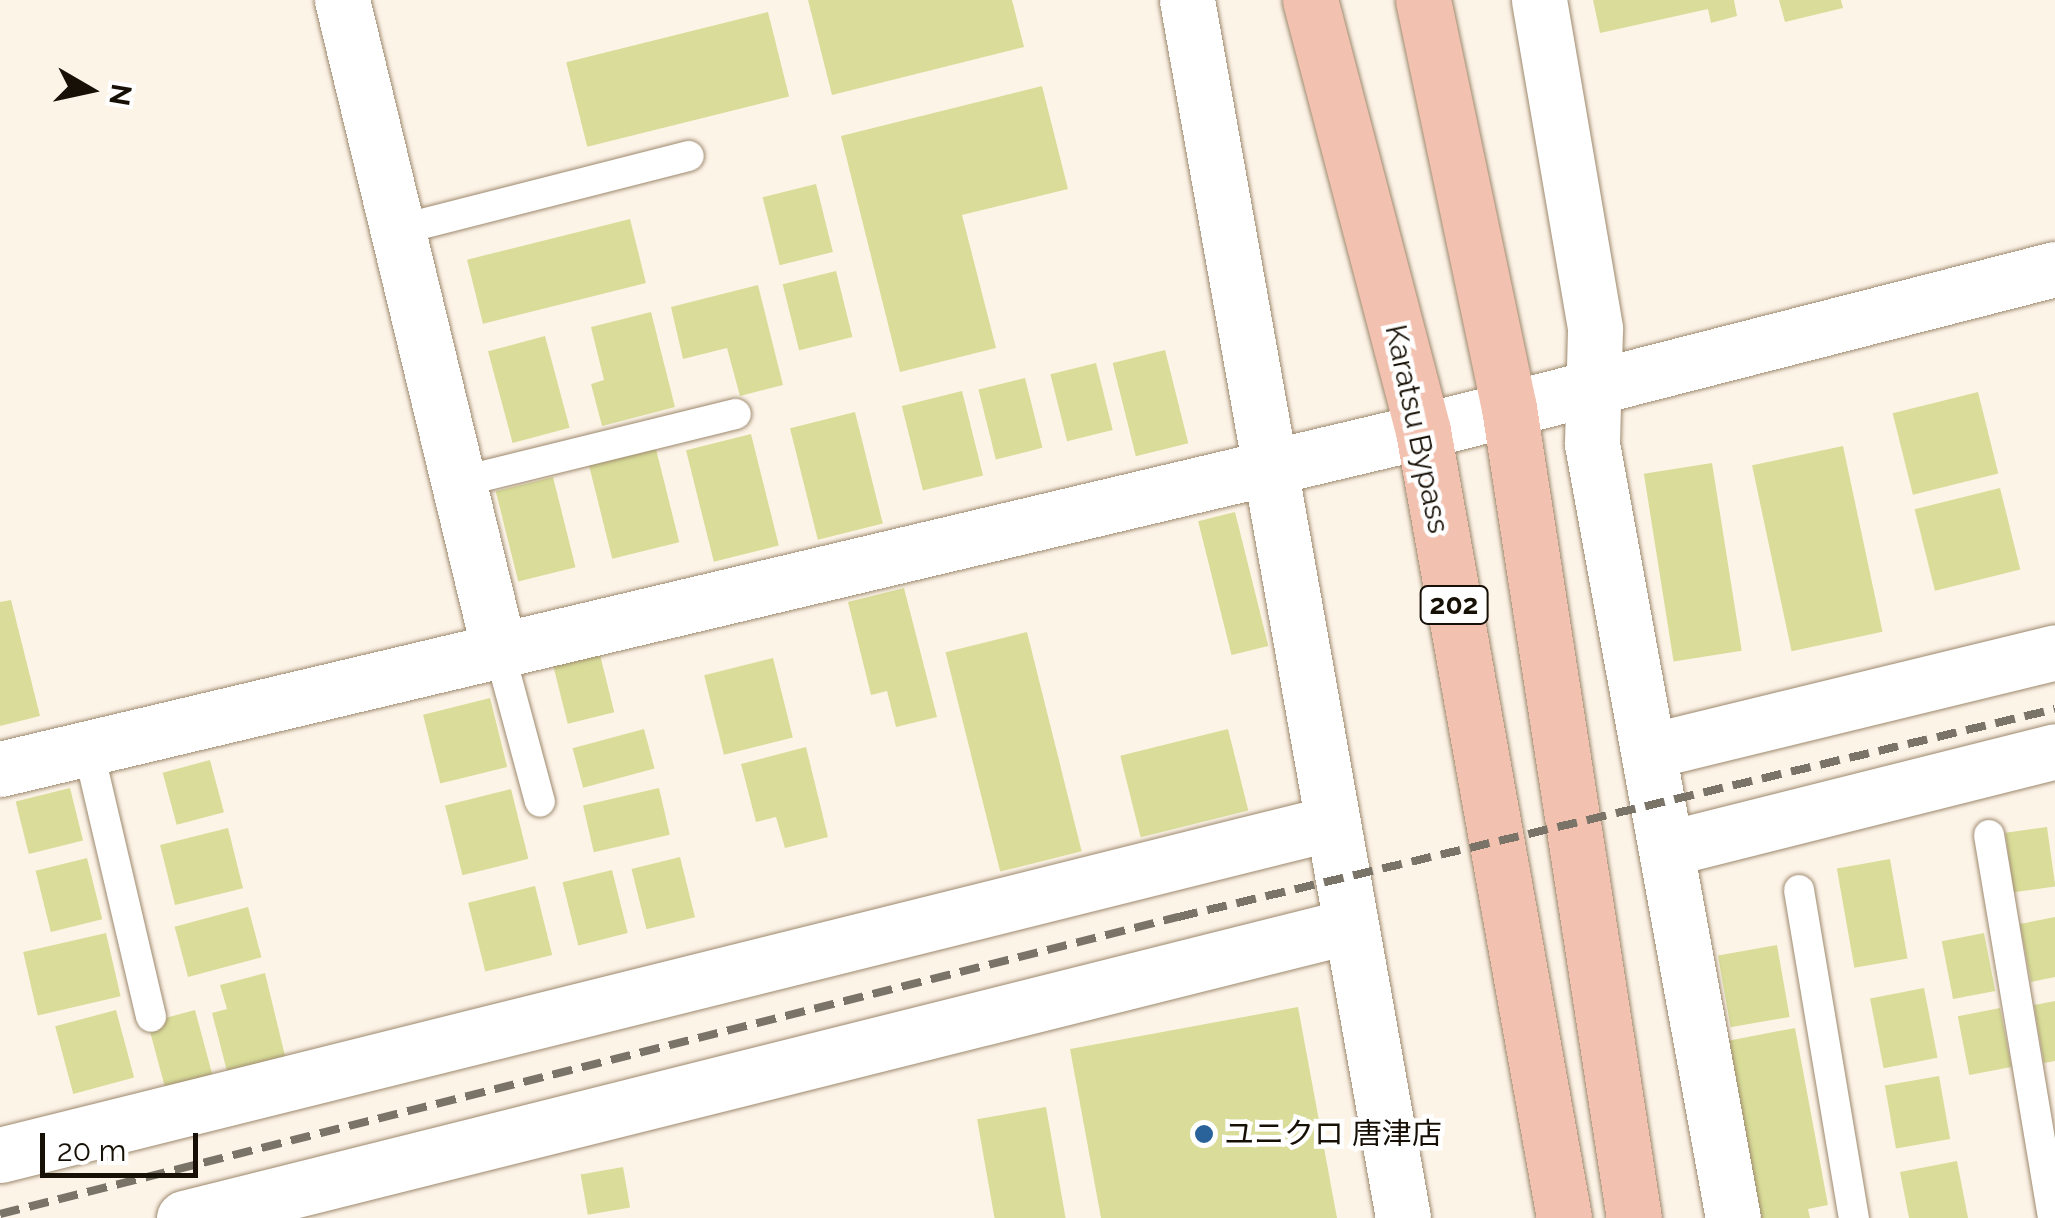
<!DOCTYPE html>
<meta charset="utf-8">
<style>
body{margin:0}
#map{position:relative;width:2055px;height:1218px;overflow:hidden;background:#fdf4e8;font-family:Raleway,"Noto Sans JP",sans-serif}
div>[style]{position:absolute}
.building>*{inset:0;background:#d9dd99;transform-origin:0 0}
.roads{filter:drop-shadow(0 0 2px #9d896e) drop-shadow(0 0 2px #9d896e)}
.lane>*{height:30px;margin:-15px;padding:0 15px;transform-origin:15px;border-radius:15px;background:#fff}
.street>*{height:55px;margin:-27.5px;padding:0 27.5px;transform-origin:27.5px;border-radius:27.5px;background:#fff}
.highway>*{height:55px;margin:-27.5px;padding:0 27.5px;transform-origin:27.5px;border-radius:27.5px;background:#f2c1af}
.rail>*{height:8px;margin-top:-4px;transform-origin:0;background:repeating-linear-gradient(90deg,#7a7368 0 20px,transparent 0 30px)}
.dots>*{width:28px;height:28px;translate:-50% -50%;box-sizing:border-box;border:5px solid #fff;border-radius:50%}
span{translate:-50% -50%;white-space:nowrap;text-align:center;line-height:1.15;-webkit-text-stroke:9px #fff;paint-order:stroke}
.shield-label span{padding:2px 8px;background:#fff;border:2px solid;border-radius:8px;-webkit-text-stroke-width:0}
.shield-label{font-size:28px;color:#171006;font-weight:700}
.street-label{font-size:30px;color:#171006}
.poi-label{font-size:30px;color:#171006}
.left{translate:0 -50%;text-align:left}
.north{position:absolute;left:40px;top:40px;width:100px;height:100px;-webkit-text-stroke:8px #fff;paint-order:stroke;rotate:99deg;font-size:28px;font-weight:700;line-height:40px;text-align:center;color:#171006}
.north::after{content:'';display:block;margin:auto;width:35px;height:45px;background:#171006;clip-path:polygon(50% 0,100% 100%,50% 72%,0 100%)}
.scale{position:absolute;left:40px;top:1133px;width:158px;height:45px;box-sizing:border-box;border:5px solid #171006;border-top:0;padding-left:12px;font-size:30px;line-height:35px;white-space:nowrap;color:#171006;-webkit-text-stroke:8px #fff;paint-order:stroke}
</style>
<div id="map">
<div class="building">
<i style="clip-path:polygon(808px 0,1012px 0,1024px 47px,832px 95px)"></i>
<i style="clip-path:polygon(1593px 0,1734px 0,1737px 16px,1711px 23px,1708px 9px,1600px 33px)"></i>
<i style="clip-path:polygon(1779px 0,1841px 0,1843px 8px,1785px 22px)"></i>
<i style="left:768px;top:12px;width:87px;height:208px;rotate:76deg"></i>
<i style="clip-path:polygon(1042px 86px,1068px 189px,962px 215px,996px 348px,900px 372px,841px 136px)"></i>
<i style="left:816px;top:184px;width:70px;height:55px;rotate:76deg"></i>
<i style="left:630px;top:219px;width:66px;height:168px;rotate:76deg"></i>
<i style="left:836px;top:271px;width:68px;height:55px;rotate:76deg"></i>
<i style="clip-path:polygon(758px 285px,783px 385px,740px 396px,727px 348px,683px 359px,671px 307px)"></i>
<i style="clip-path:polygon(651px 312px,675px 407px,602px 426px,591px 384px,604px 380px,591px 327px)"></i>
<i style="left:545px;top:336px;width:95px;height:59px;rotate:75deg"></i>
<i style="left:1165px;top:350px;width:96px;height:54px;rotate:76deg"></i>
<i style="left:1096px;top:363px;width:69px;height:47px;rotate:76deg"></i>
<i style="left:1025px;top:378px;width:72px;height:48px;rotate:76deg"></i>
<i style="left:962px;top:391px;width:87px;height:62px;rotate:76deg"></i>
<i style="left:1978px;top:392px;width:84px;height:88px;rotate:76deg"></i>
<i style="left:855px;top:412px;width:115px;height:67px;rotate:76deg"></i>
<i style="left:751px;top:434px;width:115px;height:67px;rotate:76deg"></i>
<i style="left:1843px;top:446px;width:190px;height:93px;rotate:78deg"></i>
<i style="left:656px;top:449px;width:96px;height:69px;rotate:76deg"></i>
<i style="left:1712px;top:463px;width:190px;height:69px;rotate:81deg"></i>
<i style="left:553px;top:477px;width:93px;height:59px;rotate:76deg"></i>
<i style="left:2000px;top:488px;width:84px;height:88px;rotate:76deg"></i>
<i style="left:1235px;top:512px;width:138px;height:38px;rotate:76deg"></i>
<i style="clip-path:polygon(904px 588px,937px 717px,896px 727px,887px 691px,871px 695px,848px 602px)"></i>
<i style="clip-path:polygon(11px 600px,40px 716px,0 726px,0 602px)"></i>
<i style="left:1027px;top:632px;width:226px;height:84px;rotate:76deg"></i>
<i style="left:600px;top:655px;width:59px;height:48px;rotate:76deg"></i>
<i style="left:773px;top:658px;width:82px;height:71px;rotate:76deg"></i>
<i style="left:490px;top:698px;width:71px;height:69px;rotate:76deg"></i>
<i style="left:644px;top:729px;width:41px;height:74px;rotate:75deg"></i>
<i style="left:1228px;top:729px;width:84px;height:111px;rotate:76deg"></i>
<i style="clip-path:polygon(806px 747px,828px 837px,785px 848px,776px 817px,756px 822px,741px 764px)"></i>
<i style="left:210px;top:760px;width:54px;height:49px;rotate:75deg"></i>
<i style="left:70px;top:788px;width:54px;height:56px;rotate:76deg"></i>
<i style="left:659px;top:788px;width:48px;height:78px;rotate:77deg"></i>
<i style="left:511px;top:789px;width:72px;height:68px;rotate:76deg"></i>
<i style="left:2047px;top:827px;width:60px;height:42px;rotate:82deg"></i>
<i style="left:228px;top:828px;width:62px;height:70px;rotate:76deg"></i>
<i style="left:680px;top:857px;width:62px;height:50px;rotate:76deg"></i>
<i style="left:87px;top:858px;width:63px;height:53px;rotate:76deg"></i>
<i style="left:1890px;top:859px;width:101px;height:54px;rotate:80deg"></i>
<i style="left:612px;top:870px;width:65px;height:51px;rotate:76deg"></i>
<i style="left:535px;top:886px;width:71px;height:69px;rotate:76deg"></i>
<i style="left:248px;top:907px;width:52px;height:76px;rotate:75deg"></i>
<i style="clip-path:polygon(2055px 917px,2055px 977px,2031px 982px,2020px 924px)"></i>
<i style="left:106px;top:933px;width:65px;height:85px;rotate:77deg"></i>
<i style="left:1984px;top:933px;width:59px;height:43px;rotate:79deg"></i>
<i style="left:1777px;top:945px;width:73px;height:60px;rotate:80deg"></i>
<i style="clip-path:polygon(265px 973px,286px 1060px,228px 1075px,212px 1013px,227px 1009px,220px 985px)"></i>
<i style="left:1924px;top:988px;width:71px;height:55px;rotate:79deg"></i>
<i style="clip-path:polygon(2055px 1001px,2055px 1061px,2044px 1063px,2034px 1005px)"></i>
<i style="clip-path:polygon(1298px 1007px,1337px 1218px,1101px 1218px,1070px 1049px)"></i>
<i style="left:2000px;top:1008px;width:60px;height:43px;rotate:79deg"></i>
<i style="left:116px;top:1010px;width:70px;height:63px;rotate:75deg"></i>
<i style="left:195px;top:1010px;width:67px;height:49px;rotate:75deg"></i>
<i style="clip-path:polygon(1795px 1028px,1828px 1205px,1808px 1209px,1810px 1218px,1761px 1218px,1727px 1041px)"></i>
<i style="left:1939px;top:1076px;width:64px;height:55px;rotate:80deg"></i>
<i style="left:1046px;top:1107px;width:113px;height:70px;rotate:80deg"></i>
<i style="clip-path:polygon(1957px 1161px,1968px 1218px,1909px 1218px,1900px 1172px)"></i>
<i style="left:623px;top:1167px;width:41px;height:43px;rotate:80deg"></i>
</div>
<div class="roads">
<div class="lane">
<i style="left:398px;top:230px;width:300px;rotate:-14.3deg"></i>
<i style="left:459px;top:482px;width:285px;rotate:-13.8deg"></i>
<i style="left:499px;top:650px;width:157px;rotate:74.9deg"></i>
<i style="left:88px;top:748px;width:276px;rotate:76.8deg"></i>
<i style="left:1989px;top:835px;width:388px;rotate:80.5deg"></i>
<i style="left:1799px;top:890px;width:333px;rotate:80.5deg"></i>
</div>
<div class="street">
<i style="left:342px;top:0;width:669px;rotate:76.42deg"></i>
<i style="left:1187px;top:0;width:1237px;rotate:79.94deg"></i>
<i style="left:1539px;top:0;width:334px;rotate:80.3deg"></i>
<i style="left:1595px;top:329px;width:115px;rotate:91.5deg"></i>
<i style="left:1592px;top:444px;width:787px;rotate:79.68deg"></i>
<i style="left:1654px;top:750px;width:413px;rotate:-13.7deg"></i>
<i style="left:0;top:769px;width:1463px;rotate:-13.36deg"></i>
<i style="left:1423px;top:431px;width:652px;rotate:-14.38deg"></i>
<i style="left:1670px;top:848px;width:397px;rotate:-14.1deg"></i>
<i style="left:0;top:1155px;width:1373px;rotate:-14deg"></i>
<i style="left:184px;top:1218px;width:1202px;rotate:-14.06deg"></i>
</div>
<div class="highway">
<i style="left:1310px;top:0;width:446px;rotate:75.3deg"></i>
<i style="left:1423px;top:431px;width:800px;rotate:79.84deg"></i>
<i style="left:1423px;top:0;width:417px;rotate:78.1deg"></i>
<i style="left:1509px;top:408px;width:820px;rotate:81.23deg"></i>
</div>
</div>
<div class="rail">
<i style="left:0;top:1214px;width:1215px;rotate:-14.15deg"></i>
<i style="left:1178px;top:917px;width:901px;rotate:-13.34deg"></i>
</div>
<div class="dots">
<i style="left:1204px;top:1134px;background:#29639a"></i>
</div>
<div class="shield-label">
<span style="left:1454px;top:605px">202</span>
</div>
<div class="street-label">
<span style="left:1417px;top:429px;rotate:78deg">Karatsu Bypass</span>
</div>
<div class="poi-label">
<span class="left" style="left:1224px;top:1134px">ユニクロ 唐津店</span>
</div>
<div class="north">N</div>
<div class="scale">20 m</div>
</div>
